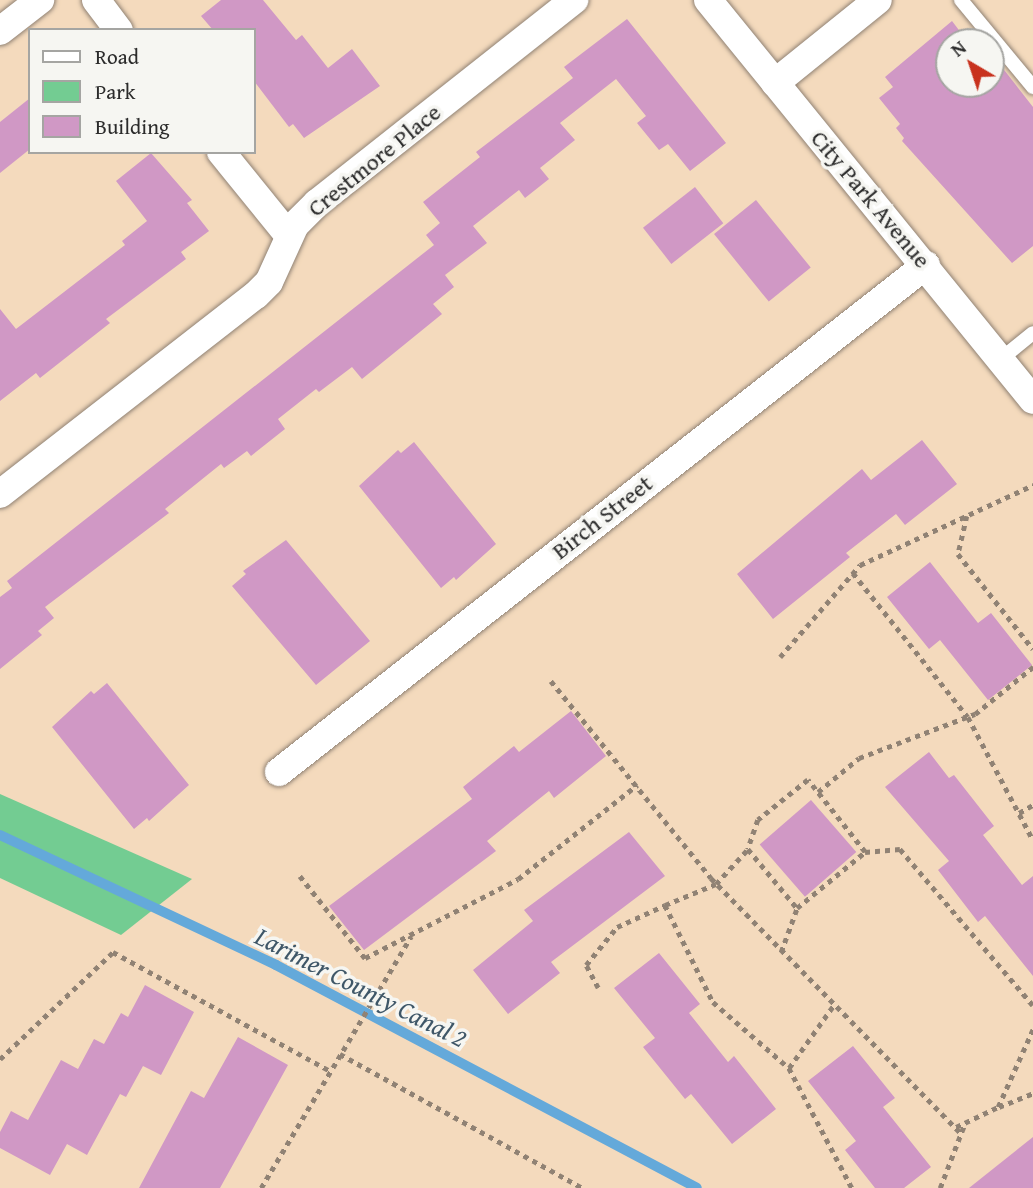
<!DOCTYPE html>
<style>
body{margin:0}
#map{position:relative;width:1033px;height:1188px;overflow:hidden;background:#f4dabd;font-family:"Gentium Book Plus",serif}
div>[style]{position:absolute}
.green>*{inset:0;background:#73cc92}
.stream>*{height:10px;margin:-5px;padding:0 5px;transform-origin:5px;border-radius:5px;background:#64a9da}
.building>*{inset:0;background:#d098c5;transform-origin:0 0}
.path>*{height:4.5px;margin-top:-2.25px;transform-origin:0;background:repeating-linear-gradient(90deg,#908274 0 5px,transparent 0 10px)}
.roads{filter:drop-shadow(0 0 2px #908274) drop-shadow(0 0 2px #908274)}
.lane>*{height:14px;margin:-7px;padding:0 7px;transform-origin:7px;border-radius:7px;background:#fff}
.street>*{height:28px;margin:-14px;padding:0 14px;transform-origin:14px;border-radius:14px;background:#fff}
span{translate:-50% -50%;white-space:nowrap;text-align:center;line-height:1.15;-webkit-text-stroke:7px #f6f6f2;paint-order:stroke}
.street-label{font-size:24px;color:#2b2b2b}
.water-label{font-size:26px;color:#3f5768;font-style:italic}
.legend{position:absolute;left:28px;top:28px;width:228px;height:126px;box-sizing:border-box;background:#f6f6f2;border:2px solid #a5a5a2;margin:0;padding:9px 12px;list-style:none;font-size:21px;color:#2b2b2b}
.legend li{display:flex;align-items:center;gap:14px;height:35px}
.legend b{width:35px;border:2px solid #a5a5a2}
.north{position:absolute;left:935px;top:28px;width:70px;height:70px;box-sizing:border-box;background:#f6f6f2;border:2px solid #a5a5a2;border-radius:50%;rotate:321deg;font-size:19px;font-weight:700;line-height:28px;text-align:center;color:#2b2b2b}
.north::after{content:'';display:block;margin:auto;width:24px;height:32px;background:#c8321e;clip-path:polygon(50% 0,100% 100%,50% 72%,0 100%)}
</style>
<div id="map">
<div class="green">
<i style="clip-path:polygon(0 794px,192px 879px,121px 935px,0 878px)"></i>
</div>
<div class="stream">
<i style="left:0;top:835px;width:305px;rotate:25.2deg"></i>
<i style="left:276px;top:965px;width:476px;rotate:27.9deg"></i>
</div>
<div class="building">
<i style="clip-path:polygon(221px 0,263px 0,296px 40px,302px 35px,328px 68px,352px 49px,380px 86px,304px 138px,293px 124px,289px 127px,254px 81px,254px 30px,213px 30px,201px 16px)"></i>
<i style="clip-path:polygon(627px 19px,726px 143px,690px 171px,668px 144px,659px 150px,637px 123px,646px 116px,616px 79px,560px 123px,575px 140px,540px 168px,549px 179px,525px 198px,519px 190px,473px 226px,487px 243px,445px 275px,454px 287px,433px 304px,442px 314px,362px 379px,352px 367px,319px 392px,316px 389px,278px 419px,285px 429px,251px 456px,247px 451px,224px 468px,221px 464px,165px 509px,169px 513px,45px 607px,54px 618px,38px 631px,42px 635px,0 669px,0 597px,12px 588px,7px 581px,434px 245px,426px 235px,440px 223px,423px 202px,480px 157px,476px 152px,573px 78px,564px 67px)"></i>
<i style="clip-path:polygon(952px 21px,968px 42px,949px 42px,949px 84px,991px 84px,994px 57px,1033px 107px,1033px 246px,1012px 263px,902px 141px,904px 138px,896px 128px,900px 124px,879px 98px,893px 87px,885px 77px)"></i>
<i style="clip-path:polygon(30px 98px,30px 149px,0 173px,0 122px)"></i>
<i style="clip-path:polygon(151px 153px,192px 200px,187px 203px,209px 231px,181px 252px,186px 259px,106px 319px,110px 323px,40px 378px,36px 373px,0 401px,0 309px,16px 329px,125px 245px,122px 241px,147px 221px,116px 181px)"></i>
<i style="left:695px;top:187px;width:46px;height:66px;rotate:52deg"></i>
<i style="left:756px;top:200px;width:87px;height:54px;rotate:51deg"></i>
<i style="clip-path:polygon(922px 440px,957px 484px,905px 525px,896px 514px,846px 553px,850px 557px,773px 619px,737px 574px,862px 469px,871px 480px)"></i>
<i style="clip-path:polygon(414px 442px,496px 544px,456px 580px,454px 577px,441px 588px,359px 486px,398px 450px,401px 453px)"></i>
<i style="clip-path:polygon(286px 540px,370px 641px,316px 685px,232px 586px,246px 574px,243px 571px)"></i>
<i style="clip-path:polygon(930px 562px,978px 623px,991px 613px,1032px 665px,988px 700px,940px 640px,929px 649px,887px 597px)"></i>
<i style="clip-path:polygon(107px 683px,189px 785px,149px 821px,147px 818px,134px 829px,52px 727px,91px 691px,94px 694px)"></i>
<i style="clip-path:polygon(571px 711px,606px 756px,554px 798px,549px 791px,487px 841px,496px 851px,364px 950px,329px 906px,472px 799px,463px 787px,514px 746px,519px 752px)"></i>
<i style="clip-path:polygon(929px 752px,949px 778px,954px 775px,994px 826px,983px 835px,1022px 885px,1033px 876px,1033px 976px,985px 916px,978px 922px,938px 870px,949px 861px,885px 787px)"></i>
<i style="left:811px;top:800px;width:69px;height:68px;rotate:49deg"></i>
<i style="clip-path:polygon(629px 832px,665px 876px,551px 962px,560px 973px,508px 1014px,473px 970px,533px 921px,524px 910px)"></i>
<i style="clip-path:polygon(659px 953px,700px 1004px,689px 1013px,728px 1062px,734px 1056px,776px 1109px,732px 1144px,691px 1094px,685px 1099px,643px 1047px,655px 1038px,614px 988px)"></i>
<i style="clip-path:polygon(145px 985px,194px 1012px,161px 1075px,143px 1066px,126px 1097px,120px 1094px,87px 1155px,67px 1144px,50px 1175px,0 1148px,0 1132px,11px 1111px,28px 1120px,61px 1060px,78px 1069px,94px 1039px,104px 1044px,121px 1013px,128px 1017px)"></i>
<i style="clip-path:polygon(238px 1037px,288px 1065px,220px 1188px,139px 1188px,191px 1091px,204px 1098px)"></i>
<i style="clip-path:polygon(853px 1046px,895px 1098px,883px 1107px,931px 1167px,904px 1188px,875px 1188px,845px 1150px,856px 1141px,808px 1081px)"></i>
<i style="clip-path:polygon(1033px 1137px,1033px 1188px,969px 1188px)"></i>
</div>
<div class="path">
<i style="left:967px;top:516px;width:39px;rotate:103deg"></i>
<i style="left:958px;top:554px;width:121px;rotate:51.7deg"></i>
<i style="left:853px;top:573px;width:184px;rotate:51.4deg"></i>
<i style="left:968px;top:717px;width:139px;rotate:62.1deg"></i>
<i style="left:780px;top:657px;width:122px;rotate:-49deg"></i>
<i style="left:860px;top:565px;width:191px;rotate:-24.8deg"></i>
<i style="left:551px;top:681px;width:254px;rotate:50.9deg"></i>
<i style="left:711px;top:878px;width:357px;rotate:45.6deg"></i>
<i style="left:818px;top:792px;width:53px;rotate:-39.7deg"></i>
<i style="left:859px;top:758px;width:124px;rotate:-20.8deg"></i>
<i style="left:975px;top:714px;width:75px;rotate:-39deg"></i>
<i style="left:1019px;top:813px;width:16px;rotate:-30deg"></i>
<i style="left:865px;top:852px;width:92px;rotate:-128.4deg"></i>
<i style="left:808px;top:780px;width:64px;rotate:141.3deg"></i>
<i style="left:758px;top:820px;width:31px;rotate:109deg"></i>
<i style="left:748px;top:849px;width:77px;rotate:50.3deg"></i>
<i style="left:797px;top:908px;width:88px;rotate:-39.5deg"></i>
<i style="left:865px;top:852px;width:35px;rotate:-5deg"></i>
<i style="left:900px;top:849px;width:205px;rotate:49.6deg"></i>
<i style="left:300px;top:876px;width:105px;rotate:51.6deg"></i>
<i style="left:365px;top:958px;width:172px;rotate:-27.3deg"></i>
<i style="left:518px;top:879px;width:152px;rotate:-38.3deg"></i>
<i style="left:665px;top:905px;width:55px;rotate:-22.4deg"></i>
<i style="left:716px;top:884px;width:47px;rotate:-47.6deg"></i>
<i style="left:781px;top:952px;width:47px;rotate:-70deg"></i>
<i style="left:598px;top:988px;width:26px;rotate:-118deg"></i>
<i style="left:586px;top:965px;width:49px;rotate:-50.8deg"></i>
<i style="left:617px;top:927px;width:53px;rotate:-24.6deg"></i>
<i style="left:665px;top:905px;width:108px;rotate:63.7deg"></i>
<i style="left:713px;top:1002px;width:101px;rotate:41deg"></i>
<i style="left:789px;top:1068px;width:136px;rotate:62.3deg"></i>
<i style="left:340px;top:1054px;width:277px;rotate:28.9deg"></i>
<i style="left:0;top:1059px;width:156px;rotate:-43.4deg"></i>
<i style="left:113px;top:952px;width:247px;rotate:28.7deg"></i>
<i style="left:789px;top:1068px;width:76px;rotate:-54.6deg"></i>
<i style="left:999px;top:1107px;width:37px;rotate:-22deg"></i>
<i style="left:956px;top:1127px;width:47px;rotate:-25.5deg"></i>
<i style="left:998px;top:1107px;width:85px;rotate:-65.8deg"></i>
<i style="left:261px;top:1188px;width:293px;rotate:-59.2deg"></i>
<i style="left:940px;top:1188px;width:70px;rotate:-69deg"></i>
</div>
<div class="roads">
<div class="lane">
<i style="left:961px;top:0;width:113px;rotate:50.4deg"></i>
<i style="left:1001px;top:359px;width:41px;rotate:-39.1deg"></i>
</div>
<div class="street">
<i style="left:96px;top:0;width:38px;rotate:53deg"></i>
<i style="left:708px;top:0;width:515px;rotate:50.91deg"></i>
<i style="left:0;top:31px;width:51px;rotate:-37.8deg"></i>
<i style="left:775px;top:83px;width:132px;rotate:-38.9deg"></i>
<i style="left:221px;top:152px;width:108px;rotate:51deg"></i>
<i style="left:0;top:494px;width:324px;rotate:-37.9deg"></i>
<i style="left:256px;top:295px;width:18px;rotate:-45deg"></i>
<i style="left:269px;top:282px;width:63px;rotate:-65.5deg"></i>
<i style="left:295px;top:225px;width:31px;rotate:-45deg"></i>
<i style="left:317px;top:203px;width:328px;rotate:-38.3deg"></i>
<i style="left:279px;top:772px;width:822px;rotate:-38.08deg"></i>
</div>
</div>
<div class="street-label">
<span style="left:374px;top:160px;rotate:-39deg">Crestmore Place</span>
<span style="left:871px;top:199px;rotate:50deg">City Park Avenue</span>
<span style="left:602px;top:517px;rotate:-38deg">Birch Street</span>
</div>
<div class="water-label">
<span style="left:361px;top:987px;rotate:27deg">Larimer County Canal 2</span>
</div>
<ul class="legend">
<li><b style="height:9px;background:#fff"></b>Road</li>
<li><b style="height:19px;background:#73cc92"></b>Park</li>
<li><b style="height:19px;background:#d098c5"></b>Building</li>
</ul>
<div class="north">N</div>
</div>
